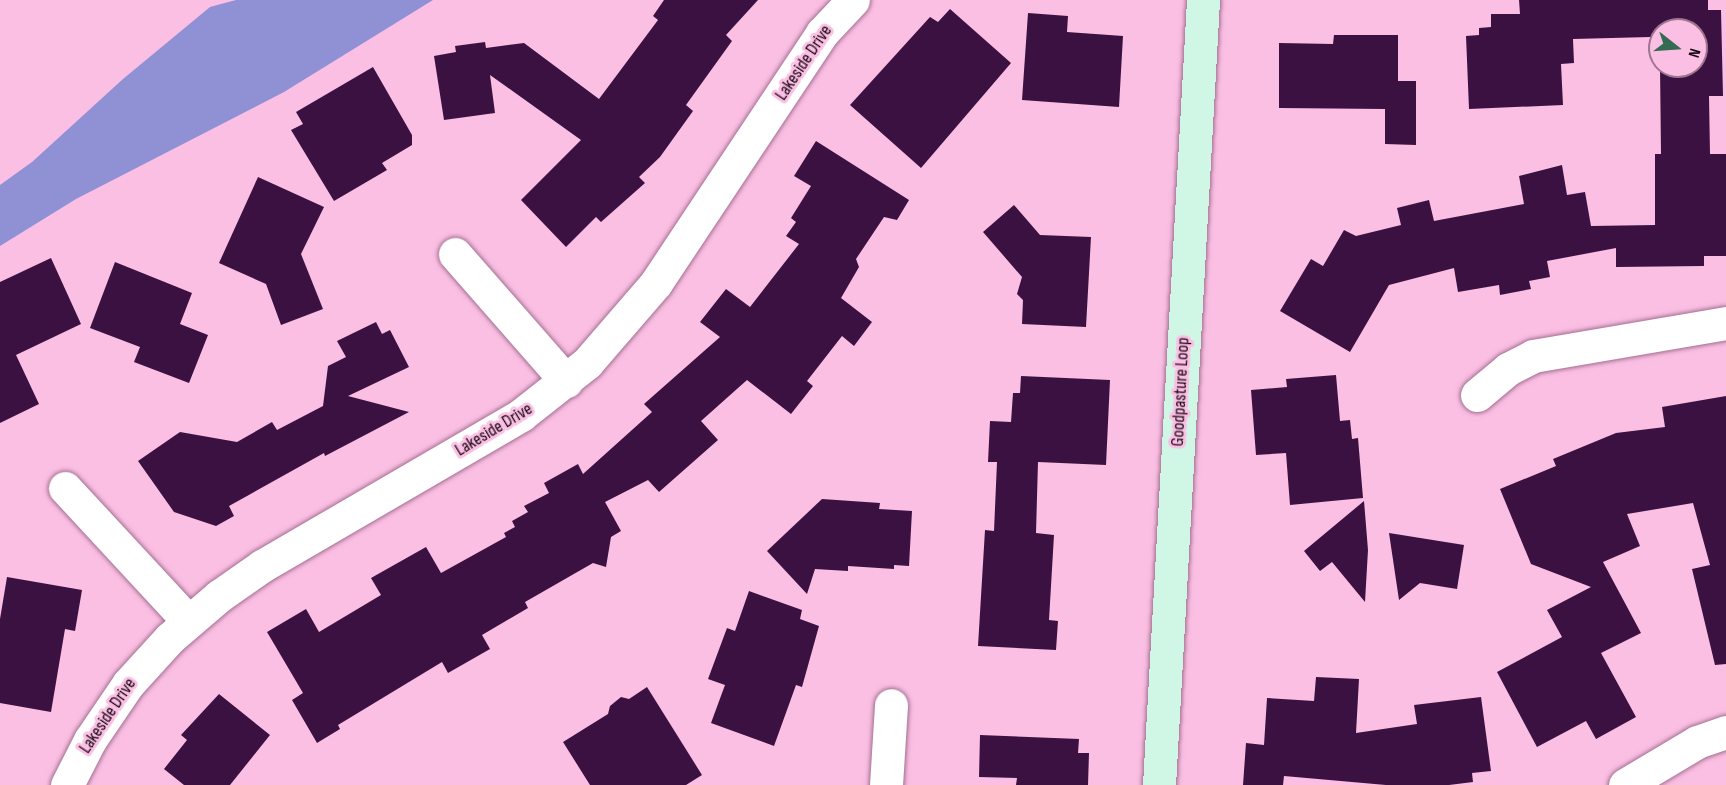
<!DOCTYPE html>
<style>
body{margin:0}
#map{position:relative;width:1726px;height:785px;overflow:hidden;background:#fabfe3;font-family:"Sofia Sans Condensed",sans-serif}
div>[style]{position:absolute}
.water>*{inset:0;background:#8f91d4}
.building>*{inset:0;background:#3b1142}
.roads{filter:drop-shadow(0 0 2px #a46f90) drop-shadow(0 0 2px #a46f90)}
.street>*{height:33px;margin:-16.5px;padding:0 16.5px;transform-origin:16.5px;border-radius:16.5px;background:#fff}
.secondary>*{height:33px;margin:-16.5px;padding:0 16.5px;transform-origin:16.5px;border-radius:16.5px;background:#d0f7e6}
span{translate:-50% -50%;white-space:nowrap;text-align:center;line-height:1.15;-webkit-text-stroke:6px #fabfe3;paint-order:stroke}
.street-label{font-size:18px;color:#190612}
.north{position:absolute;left:1648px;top:18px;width:60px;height:60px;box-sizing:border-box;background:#fabfe3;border:2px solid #a0758f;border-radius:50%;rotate:107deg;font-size:16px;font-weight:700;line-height:24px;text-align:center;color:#190612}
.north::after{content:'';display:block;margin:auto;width:21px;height:27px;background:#356b52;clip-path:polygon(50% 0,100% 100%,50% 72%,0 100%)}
</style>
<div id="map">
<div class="water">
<i style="clip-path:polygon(236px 0,433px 0,284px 92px,76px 199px,0 246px,0 185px,32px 162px,123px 79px,210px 7px)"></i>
</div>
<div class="building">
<i style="clip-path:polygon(664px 0,758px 0,726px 35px,732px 41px,686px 105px,693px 111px,660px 157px,639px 177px,645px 183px,601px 222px,596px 217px,566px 247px,521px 200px,581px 140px,490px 75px,495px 113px,444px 120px,434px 56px,456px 52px,455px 46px,485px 42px,486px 48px,524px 43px,599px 99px,658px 20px,653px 16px)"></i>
<i style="clip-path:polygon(1519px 0,1708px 0,1708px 10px,1721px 10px,1723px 96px,1709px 96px,1710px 154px,1726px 154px,1726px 256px,1704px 256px,1704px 266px,1616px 267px,1616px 248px,1547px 261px,1550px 277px,1529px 281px,1531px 289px,1500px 295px,1499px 285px,1458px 292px,1454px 268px,1389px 285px,1350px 352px,1280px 311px,1311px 259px,1323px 266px,1344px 230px,1356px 236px,1401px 225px,1397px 208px,1429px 200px,1434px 221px,1524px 204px,1519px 176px,1562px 165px,1567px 195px,1585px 192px,1591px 226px,1655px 225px,1655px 154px,1661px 154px,1660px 66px,1696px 66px,1696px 30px,1660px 30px,1660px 60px,1651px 60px,1650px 37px,1573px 39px,1574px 63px,1561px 64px,1563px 105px,1469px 109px,1466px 36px,1479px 35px,1479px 28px,1491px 27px,1491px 14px,1520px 14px)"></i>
<i style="clip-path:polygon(950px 9px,1011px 63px,921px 168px,850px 105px,930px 17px,938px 22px)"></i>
<i style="clip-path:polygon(1028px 13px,1068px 16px,1067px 32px,1123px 36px,1119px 107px,1022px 100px)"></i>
<i style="clip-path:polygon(1334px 35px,1398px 35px,1398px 81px,1416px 81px,1416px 145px,1385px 144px,1385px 109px,1279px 108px,1279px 43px,1333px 44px)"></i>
<i style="clip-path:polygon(373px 67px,412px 135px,412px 145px,382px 163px,387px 170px,334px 201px,291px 130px,303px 124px,296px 112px)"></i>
<i style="clip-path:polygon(816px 141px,909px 200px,897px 220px,884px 217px,856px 259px,859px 267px,841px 298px,872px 322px,854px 346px,842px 336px,807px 381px,813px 386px,791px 414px,747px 380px,701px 421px,718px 440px,659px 492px,648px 480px,605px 502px,621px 531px,611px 537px,606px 567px,593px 563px,525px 602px,528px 608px,482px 635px,490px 649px,448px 673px,442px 662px,338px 725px,340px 729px,317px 743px,292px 700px,303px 693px,267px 632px,306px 609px,319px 632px,381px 595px,371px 578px,426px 547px,441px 573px,506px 537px,504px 533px,515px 527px,512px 521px,528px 512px,524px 506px,549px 493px,544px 483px,578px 464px,583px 474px,652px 412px,644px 404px,720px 337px,700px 322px,726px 289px,750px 307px,799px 244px,786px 236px,796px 222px,791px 218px,811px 186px,794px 176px)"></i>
<i style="clip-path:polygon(258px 177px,324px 207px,301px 254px,323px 309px,281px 325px,266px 284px,219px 263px)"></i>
<i style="clip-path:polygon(1014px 205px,1040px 235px,1091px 237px,1086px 327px,1022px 324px,1023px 300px,1017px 294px,1022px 277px,983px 232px)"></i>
<i style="clip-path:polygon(51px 258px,81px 324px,16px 355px,39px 404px,0 423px,0 282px)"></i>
<i style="clip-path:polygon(115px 262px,192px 293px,180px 324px,208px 335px,189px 383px,134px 362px,140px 347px,90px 328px)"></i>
<i style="clip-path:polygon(376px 322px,382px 334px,390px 330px,409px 367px,348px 396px,409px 412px,325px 456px,324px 453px,229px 506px,234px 516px,216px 526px,174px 512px,138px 461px,180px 432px,237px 442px,272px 422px,277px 430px,323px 406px,328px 366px,346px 357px,337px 341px)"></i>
<i style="clip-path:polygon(1336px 375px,1340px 421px,1350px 420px,1352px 439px,1358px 438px,1363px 498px,1290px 505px,1286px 453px,1256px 455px,1251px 390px,1287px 387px,1286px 379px)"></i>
<i style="clip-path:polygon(1021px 376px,1110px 380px,1106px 465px,1038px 462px,1036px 533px,1054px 535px,1049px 620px,1058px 621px,1056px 650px,978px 646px,985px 530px,994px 531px,997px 462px,988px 462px,990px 421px,1011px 422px,1013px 393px,1020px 393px)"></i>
<i style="clip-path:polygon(1726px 396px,1726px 664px,1715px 665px,1692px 569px,1710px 565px,1693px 503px,1627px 514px,1640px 546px,1603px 562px,1641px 633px,1601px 653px,1636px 717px,1596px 739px,1586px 721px,1537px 747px,1497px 672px,1562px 637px,1547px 610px,1591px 587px,1531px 564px,1500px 489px,1556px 466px,1553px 459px,1616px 433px,1665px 427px,1662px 407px)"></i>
<i style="clip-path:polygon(822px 499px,880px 503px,879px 509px,912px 511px,909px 566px,894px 565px,894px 569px,848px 566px,848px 571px,815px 569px,807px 594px,767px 551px)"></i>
<i style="clip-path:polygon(1364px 501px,1368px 550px,1365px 602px,1332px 562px,1320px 571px,1304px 551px)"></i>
<i style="clip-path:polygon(1389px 533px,1464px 545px,1457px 589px,1420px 583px,1399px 600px)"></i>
<i style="clip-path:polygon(7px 577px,82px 590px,75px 631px,65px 629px,51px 712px,0 703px,0 619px)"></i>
<i style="clip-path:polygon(749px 591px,802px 610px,800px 619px,819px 626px,802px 687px,796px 685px,774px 746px,711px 723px,725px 685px,708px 679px,727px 628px,735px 631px)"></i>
<i style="clip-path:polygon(1316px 677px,1359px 679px,1356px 733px,1417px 724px,1414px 705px,1481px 697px,1491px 771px,1472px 773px,1473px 782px,1449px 785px,1386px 785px,1284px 776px,1283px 785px,1243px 785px,1246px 743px,1264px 745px,1267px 698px,1314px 701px)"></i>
<i style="clip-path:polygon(647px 687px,702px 775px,686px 785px,590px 785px,563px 742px,608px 714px,610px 706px,621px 697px,629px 699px)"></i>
<i style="clip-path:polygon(219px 694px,270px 735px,230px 785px,184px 785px,164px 769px,187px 740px,181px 735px)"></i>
<i style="clip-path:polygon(980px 735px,1079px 739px,1078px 753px,1089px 753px,1088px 785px,1016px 785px,1017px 778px,979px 777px)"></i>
</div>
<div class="roads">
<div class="street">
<i style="left:455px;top:254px;width:169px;rotate:48.8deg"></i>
<i style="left:1477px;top:395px;width:40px;rotate:-40deg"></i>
<i style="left:1508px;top:369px;width:28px;rotate:-27deg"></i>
<i style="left:1533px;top:356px;width:196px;rotate:-9.7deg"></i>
<i style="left:65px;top:488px;width:181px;rotate:47.2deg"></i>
<i style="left:67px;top:785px;width:51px;rotate:-62.9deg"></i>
<i style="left:90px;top:740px;width:68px;rotate:-55.8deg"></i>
<i style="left:128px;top:684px;width:62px;rotate:-47.6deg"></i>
<i style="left:170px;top:638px;width:65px;rotate:-40.6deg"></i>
<i style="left:219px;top:596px;width:52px;rotate:-34.9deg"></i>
<i style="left:262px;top:566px;width:300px;rotate:-30.2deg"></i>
<i style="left:521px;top:415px;width:84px;rotate:-38.2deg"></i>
<i style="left:587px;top:363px;width:106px;rotate:-49.2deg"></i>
<i style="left:656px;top:283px;width:300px;rotate:-56.4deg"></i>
<i style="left:822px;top:33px;width:45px;rotate:-46.8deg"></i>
<i style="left:886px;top:785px;width:80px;rotate:-86.4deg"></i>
<i style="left:1625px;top:785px;width:84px;rotate:-30.8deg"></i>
<i style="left:1697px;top:742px;width:31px;rotate:-19deg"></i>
</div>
<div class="secondary">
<i style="left:1159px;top:785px;width:786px;rotate:-86.79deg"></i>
</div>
</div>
<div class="street-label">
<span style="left:804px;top:63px;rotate:-56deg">Lakeside Drive</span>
<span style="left:1181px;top:392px;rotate:-87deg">Goodpasture Loop</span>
<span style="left:494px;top:430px;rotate:-31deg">Lakeside Drive</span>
<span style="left:108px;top:716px;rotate:-56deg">Lakeside Drive</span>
</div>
<div class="north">N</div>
</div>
